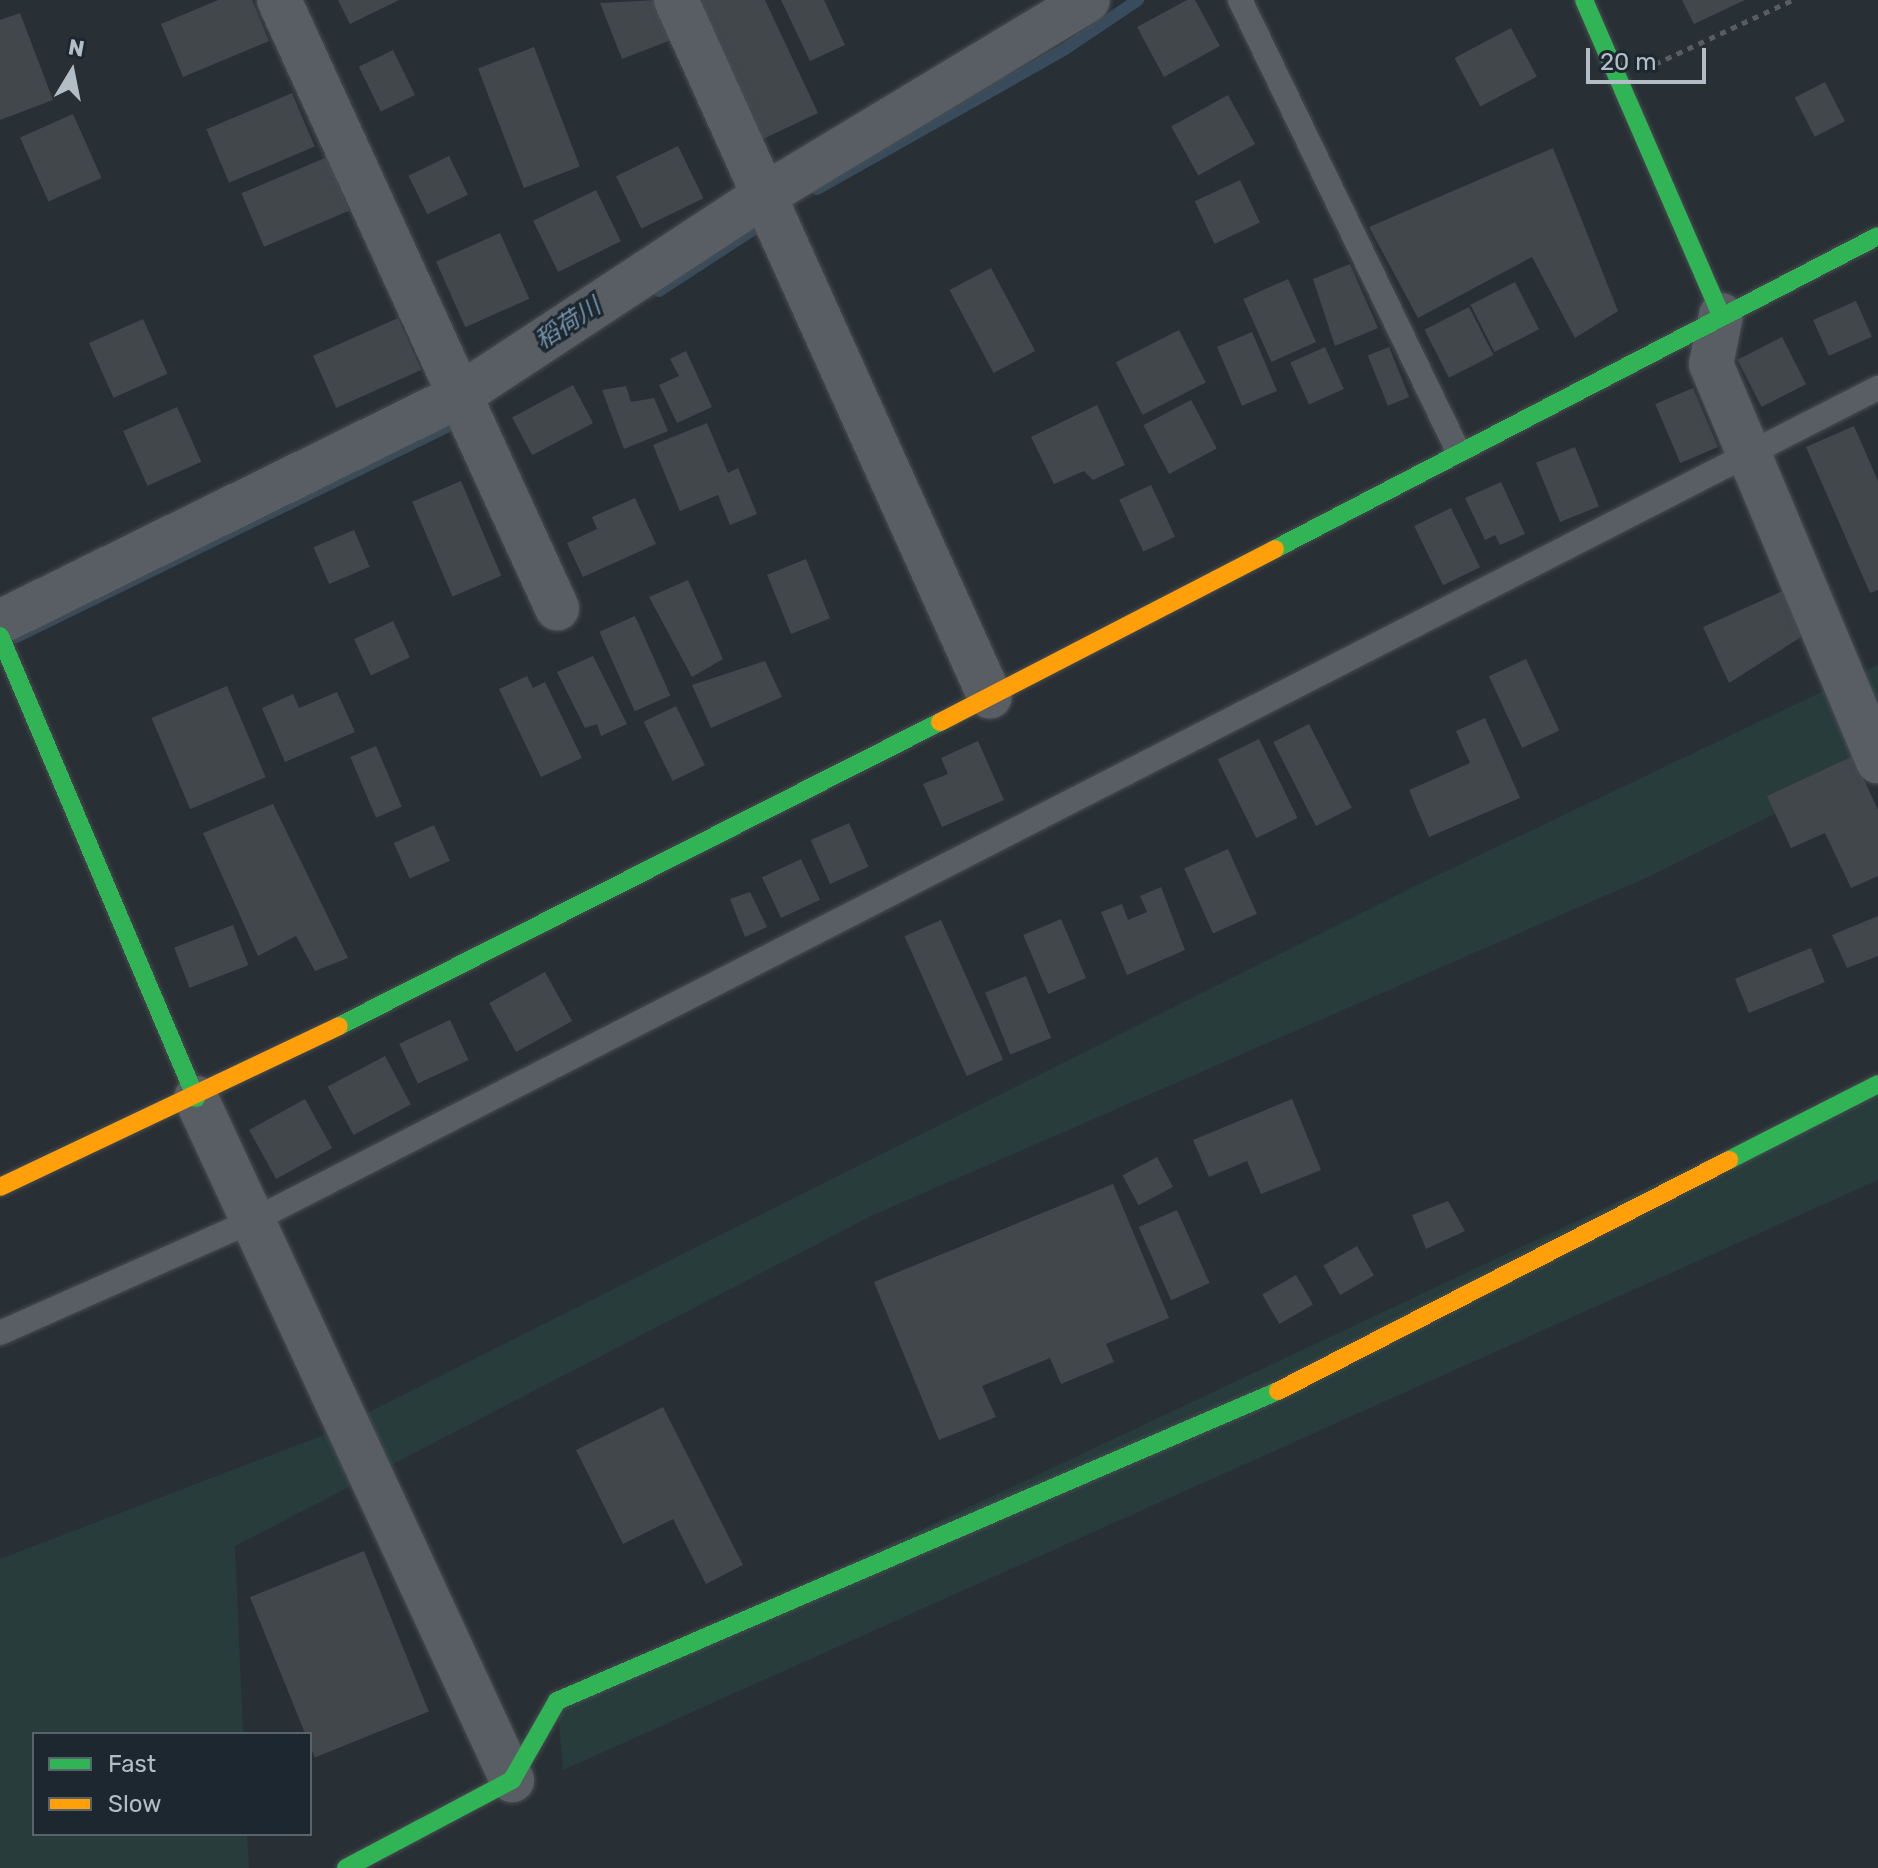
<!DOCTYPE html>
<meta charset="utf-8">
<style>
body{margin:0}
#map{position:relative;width:1878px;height:1868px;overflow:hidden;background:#293035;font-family:Rubik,"Noto Sans JP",sans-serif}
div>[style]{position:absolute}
.green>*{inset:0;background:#273c3b}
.stream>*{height:12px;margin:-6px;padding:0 6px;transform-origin:6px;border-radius:6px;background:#384c5d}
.building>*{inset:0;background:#41474b;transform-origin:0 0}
.path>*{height:5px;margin-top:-2.5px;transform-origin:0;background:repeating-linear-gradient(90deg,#575d61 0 6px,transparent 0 12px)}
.roads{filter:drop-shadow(0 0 2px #474c50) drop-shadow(0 0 2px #474c50)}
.lane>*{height:24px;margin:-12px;padding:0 12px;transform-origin:12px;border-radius:12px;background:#595e64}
.street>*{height:44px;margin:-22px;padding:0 22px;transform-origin:22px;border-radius:22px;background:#595e64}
.fast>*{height:18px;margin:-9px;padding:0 9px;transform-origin:9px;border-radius:9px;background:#30b455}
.slow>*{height:18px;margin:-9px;padding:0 9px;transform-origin:9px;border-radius:9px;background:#ff9f0a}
span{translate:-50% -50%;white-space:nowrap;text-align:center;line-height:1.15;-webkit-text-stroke:6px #1d2730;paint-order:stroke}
.water-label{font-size:24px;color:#7592a8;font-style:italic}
.legend{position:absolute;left:32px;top:1732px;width:280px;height:104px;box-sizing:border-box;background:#1d2730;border:2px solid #59636c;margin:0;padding:10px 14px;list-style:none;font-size:24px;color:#b3bdc6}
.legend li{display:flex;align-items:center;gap:16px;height:40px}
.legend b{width:40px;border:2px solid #59636c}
.north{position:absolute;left:32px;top:32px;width:80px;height:80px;-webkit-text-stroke:6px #1d2730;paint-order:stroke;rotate:10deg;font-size:22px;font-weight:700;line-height:32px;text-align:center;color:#b3bdc6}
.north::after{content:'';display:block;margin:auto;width:28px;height:36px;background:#b3bdc6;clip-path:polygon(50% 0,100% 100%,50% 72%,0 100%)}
.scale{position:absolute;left:1586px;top:48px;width:120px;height:36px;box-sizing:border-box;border:4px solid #b3bdc6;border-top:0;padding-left:10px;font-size:24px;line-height:28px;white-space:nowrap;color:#b3bdc6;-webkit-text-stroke:6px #1d2730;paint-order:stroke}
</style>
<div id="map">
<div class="green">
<i style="clip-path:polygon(1878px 665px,1878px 762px,1648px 877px,873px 1215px,235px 1546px,243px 1734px,34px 1734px,34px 1834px,247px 1834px,249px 1868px,0 1868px,0 1559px,319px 1437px,1413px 887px)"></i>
<i style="clip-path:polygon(1878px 1079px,1878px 1180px,563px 1770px,557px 1701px)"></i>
</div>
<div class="stream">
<i style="left:817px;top:189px;width:285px;rotate:-29.4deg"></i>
<i style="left:1065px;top:49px;width:88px;rotate:-33.9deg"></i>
<i style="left:659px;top:291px;width:130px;rotate:-33.1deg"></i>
<i style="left:16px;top:637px;width:496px;rotate:-26deg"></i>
</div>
<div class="building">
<i style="clip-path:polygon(218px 0,252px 0,269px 41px,183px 77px,161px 24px)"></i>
<i style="clip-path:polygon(338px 0,399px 0,350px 24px)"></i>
<i style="clip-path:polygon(655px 0,671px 40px,622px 59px,600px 3px)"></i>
<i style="clip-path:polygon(692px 0,765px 0,818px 113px,759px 141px)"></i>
<i style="clip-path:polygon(781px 0,824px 0,845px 45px,810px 61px)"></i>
<i style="clip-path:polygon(1187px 0,1195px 0,1220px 46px,1164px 77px,1137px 27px)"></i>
<i style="clip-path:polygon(1682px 0,1745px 0,1694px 24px)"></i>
<i style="clip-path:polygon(20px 13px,53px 100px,0 120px,0 20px)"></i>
<i style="left:1511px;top:28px;width:55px;height:64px;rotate:62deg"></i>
<i style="left:534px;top:47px;width:128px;height:60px;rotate:69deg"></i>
<i style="left:393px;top:50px;width:50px;height:38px;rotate:64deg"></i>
<i style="left:1825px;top:82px;width:44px;height:34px;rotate:63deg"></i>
<i style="left:292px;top:93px;width:58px;height:93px;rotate:67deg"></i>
<i style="left:1228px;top:95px;width:56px;height:65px;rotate:61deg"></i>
<i style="left:73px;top:114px;width:70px;height:58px;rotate:66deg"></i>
<i style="left:678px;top:146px;width:58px;height:69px;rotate:64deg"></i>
<i style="clip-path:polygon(1553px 148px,1618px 311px,1575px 338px,1532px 257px,1418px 318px,1369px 227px)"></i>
<i style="left:449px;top:156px;width:43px;height:45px;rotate:64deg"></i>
<i style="left:327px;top:157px;width:58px;height:93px;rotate:67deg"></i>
<i style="left:1240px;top:180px;width:47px;height:50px;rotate:65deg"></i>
<i style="left:596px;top:190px;width:57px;height:70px;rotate:64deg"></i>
<i style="left:500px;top:233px;width:72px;height:70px;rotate:66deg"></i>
<i style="clip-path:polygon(1350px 264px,1378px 328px,1335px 346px,1313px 279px)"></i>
<i style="left:991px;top:268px;width:94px;height:47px;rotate:62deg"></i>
<i style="left:1288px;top:279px;width:69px;height:49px;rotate:66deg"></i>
<i style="left:1515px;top:282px;width:53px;height:50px;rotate:63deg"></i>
<i style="left:1856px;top:301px;width:39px;height:47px;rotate:66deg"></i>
<i style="left:1469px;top:307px;width:54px;height:50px;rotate:63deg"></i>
<i style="left:398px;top:318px;width:57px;height:93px;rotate:66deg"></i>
<i style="left:143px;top:319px;width:60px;height:59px;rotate:66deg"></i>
<i style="left:1179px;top:330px;width:59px;height:71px;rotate:63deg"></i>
<i style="left:1252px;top:332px;width:64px;height:38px;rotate:67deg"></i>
<i style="left:1782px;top:337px;width:53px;height:50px;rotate:63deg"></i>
<i style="left:1325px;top:347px;width:46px;height:38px;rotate:66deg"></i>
<i style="left:1389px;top:347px;width:54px;height:23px;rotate:68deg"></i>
<i style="clip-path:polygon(686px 351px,712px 407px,677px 423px,659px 385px,679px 376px,670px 359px)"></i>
<i style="left:573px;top:385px;width:43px;height:69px;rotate:62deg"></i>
<i style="clip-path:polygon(626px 386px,631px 402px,654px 398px,668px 431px,624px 449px,602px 390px)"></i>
<i style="left:1693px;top:388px;width:64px;height:41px;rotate:67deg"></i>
<i style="left:1191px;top:400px;width:55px;height:54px;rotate:62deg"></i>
<i style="clip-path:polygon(1097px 405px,1125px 465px,1093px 480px,1084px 471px,1054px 484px,1031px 437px)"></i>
<i style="left:177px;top:407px;width:60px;height:59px;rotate:66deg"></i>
<i style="clip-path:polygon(707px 423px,728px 473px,738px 468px,757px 514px,730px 525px,718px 495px,680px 511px,653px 445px)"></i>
<i style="clip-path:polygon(1854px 426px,1878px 481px,1878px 590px,1870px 593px,1806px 447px)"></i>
<i style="left:1575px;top:447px;width:64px;height:42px;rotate:68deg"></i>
<i style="left:461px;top:481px;width:103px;height:53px;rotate:67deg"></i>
<i style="clip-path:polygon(1501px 482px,1525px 534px,1500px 545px,1495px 535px,1485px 540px,1465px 498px)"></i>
<i style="left:1151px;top:485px;width:57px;height:35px;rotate:65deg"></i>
<i style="clip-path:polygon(635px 498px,656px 544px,583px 577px,567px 543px,597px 529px,592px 517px)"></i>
<i style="left:1451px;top:508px;width:66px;height:41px;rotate:64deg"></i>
<i style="left:354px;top:530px;width:40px;height:44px;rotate:67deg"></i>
<i style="left:806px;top:559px;width:64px;height:42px;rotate:68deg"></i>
<i style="clip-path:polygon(688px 580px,723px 659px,692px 677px,649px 597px)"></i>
<i style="clip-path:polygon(1783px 591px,1801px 637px,1729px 683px,1703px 627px)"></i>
<i style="left:635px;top:616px;width:87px;height:39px;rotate:66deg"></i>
<i style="left:393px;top:621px;width:40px;height:43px;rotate:65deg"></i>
<i style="clip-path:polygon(593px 656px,627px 724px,601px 736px,597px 724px,585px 728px,557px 672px)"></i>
<i style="left:1526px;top:659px;width:79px;height:41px;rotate:65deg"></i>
<i style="clip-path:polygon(765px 661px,782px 697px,711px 728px,692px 685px)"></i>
<i style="clip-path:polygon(527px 676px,533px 688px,545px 682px,582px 758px,541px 777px,499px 689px)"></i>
<i style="left:227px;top:686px;width:99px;height:82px;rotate:67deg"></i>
<i style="clip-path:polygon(337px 692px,355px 732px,285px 762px,262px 708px,293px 694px,299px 708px)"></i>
<i style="left:676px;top:706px;width:66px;height:36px;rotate:64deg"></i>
<i style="clip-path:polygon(1485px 718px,1520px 798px,1429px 837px,1409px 790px,1470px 763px,1456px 731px)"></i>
<i style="left:1309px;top:724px;width:94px;height:40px;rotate:63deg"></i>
<i style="left:1259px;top:739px;width:88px;height:46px;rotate:64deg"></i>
<i style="clip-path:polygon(978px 741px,1004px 800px,942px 827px,923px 784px,948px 774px,941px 758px)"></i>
<i style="left:376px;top:746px;width:66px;height:28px;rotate:67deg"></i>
<i style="clip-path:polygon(1853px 756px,1878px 810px,1878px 876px,1851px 888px,1825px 833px,1791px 848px,1767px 796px)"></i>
<i style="clip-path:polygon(273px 804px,348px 958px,315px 971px,296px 936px,258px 956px,203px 833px)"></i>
<i style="left:849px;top:823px;width:48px;height:42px;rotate:66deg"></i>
<i style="left:434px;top:825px;width:39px;height:44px;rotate:66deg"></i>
<i style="left:1228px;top:849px;width:71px;height:48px;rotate:66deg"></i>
<i style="left:801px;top:859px;width:45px;height:43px;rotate:65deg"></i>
<i style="clip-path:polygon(1161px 887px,1185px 950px,1127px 975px,1101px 912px,1122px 904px,1128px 920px,1147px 912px,1140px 896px)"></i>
<i style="clip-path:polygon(750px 892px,767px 927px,745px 937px,730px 899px)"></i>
<i style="clip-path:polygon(1878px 916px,1878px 956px,1847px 968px,1832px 935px)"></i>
<i style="left:1061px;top:919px;width:64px;height:41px;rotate:67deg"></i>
<i style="left:941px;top:920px;width:153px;height:40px;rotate:66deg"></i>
<i style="left:233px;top:925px;width:43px;height:63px;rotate:69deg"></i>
<i style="left:1811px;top:948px;width:37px;height:82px;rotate:68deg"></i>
<i style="left:545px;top:972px;width:56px;height:64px;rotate:61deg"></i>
<i style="left:1026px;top:976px;width:67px;height:44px;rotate:68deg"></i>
<i style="left:450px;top:1020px;width:44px;height:56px;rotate:65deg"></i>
<i style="left:385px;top:1056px;width:55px;height:65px;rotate:62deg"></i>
<i style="left:305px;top:1099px;width:56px;height:64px;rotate:61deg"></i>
<i style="clip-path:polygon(1292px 1099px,1321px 1170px,1261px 1194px,1247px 1161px,1209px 1177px,1193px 1140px)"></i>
<i style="left:1157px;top:1157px;width:34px;height:39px;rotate:62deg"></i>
<i style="clip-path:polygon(1113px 1184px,1169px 1318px,1106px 1344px,1114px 1362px,1061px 1384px,1050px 1358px,982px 1386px,996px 1417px,939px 1440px,874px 1282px)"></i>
<i style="clip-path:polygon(1448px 1201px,1465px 1231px,1426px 1249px,1412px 1215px)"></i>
<i style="left:1177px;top:1210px;width:80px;height:42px;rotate:66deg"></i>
<i style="left:1357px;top:1246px;width:34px;height:39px;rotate:60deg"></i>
<i style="left:1296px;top:1275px;width:34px;height:39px;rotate:60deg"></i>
<i style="clip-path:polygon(663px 1407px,743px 1565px,706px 1584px,673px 1519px,623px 1544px,576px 1450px)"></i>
<i style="left:364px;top:1551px;width:173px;height:123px;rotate:68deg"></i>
</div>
<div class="path">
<i style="left:1655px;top:64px;width:151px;rotate:-25deg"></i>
</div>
<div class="roads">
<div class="lane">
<i style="left:1240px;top:0;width:499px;rotate:64.2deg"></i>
<i style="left:0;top:1333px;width:276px;rotate:-24deg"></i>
<i style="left:252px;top:1221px;width:1827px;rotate:-27.13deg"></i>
</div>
<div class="street">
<i style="left:279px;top:0;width:669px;rotate:65.43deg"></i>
<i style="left:676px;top:0;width:764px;rotate:65.75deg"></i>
<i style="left:1721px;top:315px;width:50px;rotate:101.5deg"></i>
<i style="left:1711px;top:364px;width:431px;rotate:67.2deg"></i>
<i style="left:0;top:622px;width:509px;rotate:-26.21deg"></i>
<i style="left:457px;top:397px;width:368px;rotate:-33.3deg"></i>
<i style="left:765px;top:195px;width:377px;rotate:-31.1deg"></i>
<i style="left:196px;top:1098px;width:752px;rotate:65.14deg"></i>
</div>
<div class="fast">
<i style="left:1584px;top:0;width:344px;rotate:66.5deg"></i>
<i style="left:1275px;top:549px;width:679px;rotate:-27.43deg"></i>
<i style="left:0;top:636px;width:502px;rotate:67.01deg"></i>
<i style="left:339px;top:1026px;width:674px;rotate:-26.83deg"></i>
<i style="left:1729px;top:1160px;width:167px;rotate:-27deg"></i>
<i style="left:346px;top:1868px;width:188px;rotate:-27.9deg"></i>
<i style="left:512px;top:1780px;width:91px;rotate:-60.3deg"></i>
<i style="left:557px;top:1701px;width:785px;rotate:-23.27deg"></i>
</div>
<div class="slow">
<i style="left:940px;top:722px;width:377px;rotate:-27.3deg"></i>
<i style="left:0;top:1187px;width:375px;rotate:-25.4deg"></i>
<i style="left:1278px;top:1391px;width:507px;rotate:-27.12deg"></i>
</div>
</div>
<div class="water-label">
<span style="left:568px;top:324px;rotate:-33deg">稻荷川</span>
</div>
<ul class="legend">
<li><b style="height:10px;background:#30b455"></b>Fast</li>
<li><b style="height:10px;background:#ff9f0a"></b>Slow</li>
</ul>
<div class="north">N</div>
<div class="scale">20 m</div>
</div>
